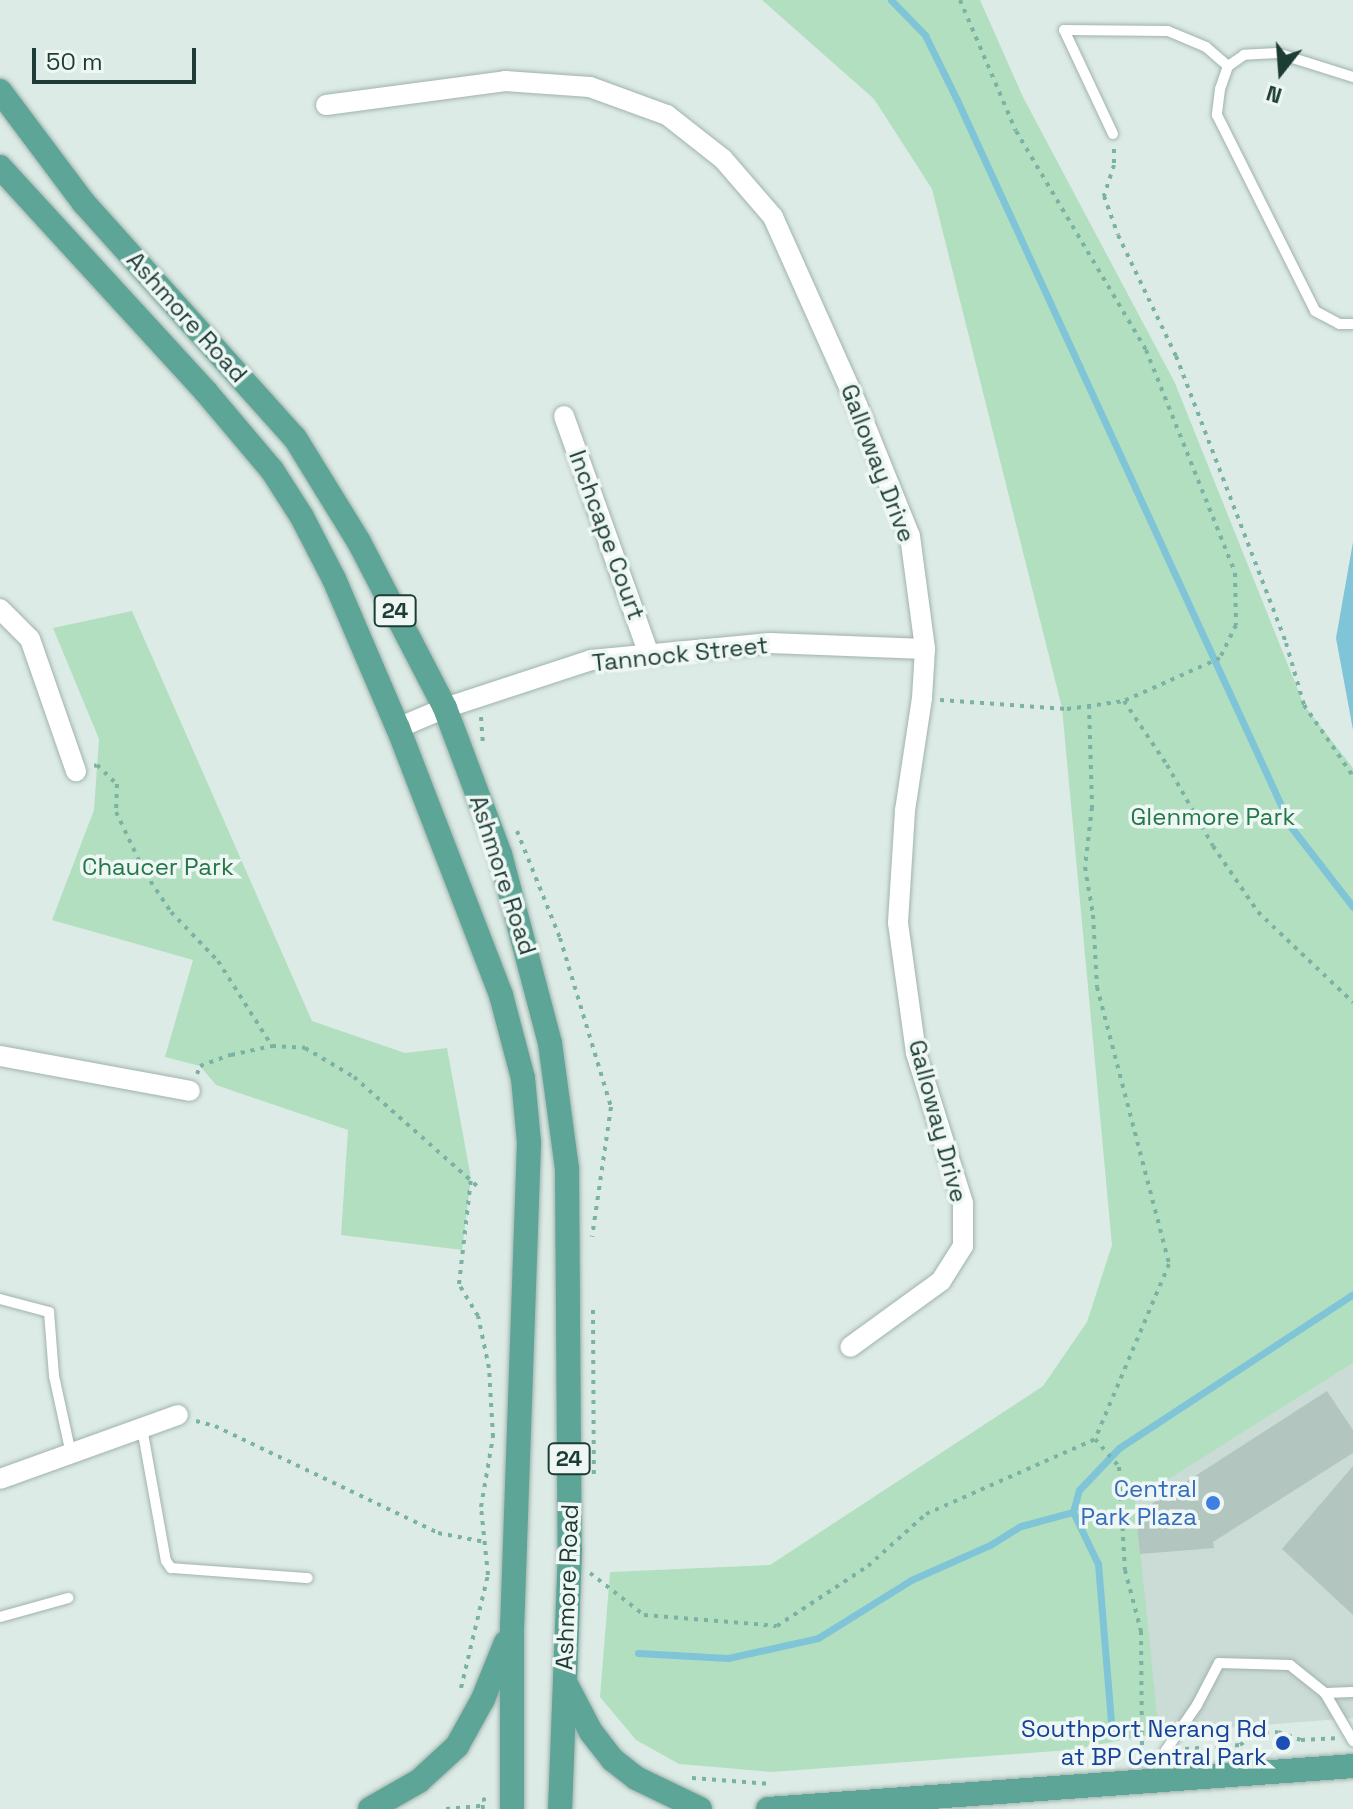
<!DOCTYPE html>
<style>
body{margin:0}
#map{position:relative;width:1353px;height:1809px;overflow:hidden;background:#ddebe6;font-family:"Space Grotesk",sans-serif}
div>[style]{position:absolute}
.built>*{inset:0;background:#cbdbd5}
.green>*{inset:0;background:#b3dfc1}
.water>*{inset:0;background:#7fc5d7}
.stream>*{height:7px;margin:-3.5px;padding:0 3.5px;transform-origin:3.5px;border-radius:3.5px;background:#7fc5d7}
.building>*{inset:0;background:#b2c6bf}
.path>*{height:4px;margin-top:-2px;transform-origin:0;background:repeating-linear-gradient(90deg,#7ab2a3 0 4px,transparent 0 10px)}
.roads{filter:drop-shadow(0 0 2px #a0b3ad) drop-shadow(0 0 2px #a0b3ad)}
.lane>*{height:10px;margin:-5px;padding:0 5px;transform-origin:5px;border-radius:5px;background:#fff}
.street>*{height:20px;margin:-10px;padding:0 10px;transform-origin:10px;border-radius:10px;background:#fff}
.primary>*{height:24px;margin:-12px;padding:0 12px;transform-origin:12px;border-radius:12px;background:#5da596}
.dots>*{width:22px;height:22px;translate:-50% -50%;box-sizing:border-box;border:4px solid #eef7f3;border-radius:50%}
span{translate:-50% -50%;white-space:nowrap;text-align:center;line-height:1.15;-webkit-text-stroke:7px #eef7f3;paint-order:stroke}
.shield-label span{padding:2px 6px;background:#eef7f3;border:2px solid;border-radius:6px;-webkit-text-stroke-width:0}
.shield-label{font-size:22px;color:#1d3c35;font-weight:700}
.street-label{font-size:24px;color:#1d3c35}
.park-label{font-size:24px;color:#247748}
.shop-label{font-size:24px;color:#366cbe}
.right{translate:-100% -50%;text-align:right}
.transit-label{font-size:24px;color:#164399}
.north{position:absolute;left:1241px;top:32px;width:80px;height:80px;-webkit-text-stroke:6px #eef7f3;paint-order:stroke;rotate:197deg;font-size:22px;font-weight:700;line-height:32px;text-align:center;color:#1d3c35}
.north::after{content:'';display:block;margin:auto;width:28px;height:36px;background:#1d3c35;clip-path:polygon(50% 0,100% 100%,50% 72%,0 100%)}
.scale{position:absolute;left:32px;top:48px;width:164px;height:36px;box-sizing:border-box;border:4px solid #1d3c35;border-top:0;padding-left:10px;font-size:24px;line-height:28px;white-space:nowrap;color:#1d3c35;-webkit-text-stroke:6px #eef7f3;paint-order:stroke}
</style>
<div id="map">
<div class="built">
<i style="clip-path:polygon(1353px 1363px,1353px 1718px,1159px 1733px,1134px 1500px)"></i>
</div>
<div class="green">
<i style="clip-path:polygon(762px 0,980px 0,1023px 97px,1175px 383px,1304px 705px,1353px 768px,1353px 1363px,1135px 1500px,1159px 1733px,1070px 1750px,772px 1772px,679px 1764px,636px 1740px,600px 1697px,610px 1572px,770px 1565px,1043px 1386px,1087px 1322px,1112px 1245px,1062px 708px,932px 189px,874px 99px)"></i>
<i style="clip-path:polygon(132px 611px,312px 1021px,405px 1053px,447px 1048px,471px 1178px,462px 1250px,341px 1235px,348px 1130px,216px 1085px,200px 1066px,165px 1057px,193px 960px,52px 920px,94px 810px,99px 739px,53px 628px)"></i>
</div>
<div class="water">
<i style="clip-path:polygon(1353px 542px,1353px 730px,1336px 638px)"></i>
</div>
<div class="stream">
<i style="left:891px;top:0;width:49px;rotate:45.8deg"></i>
<i style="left:925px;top:35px;width:72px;rotate:63.8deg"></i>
<i style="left:957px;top:100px;width:800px;rotate:65.32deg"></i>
<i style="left:1291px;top:827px;width:101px;rotate:52.2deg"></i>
<i style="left:638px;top:1653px;width:90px;rotate:3.2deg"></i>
<i style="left:728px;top:1658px;width:92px;rotate:-12.5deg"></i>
<i style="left:818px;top:1638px;width:110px;rotate:-31.9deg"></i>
<i style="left:911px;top:1580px;width:86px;rotate:-23.9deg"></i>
<i style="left:990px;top:1545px;width:36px;rotate:-32deg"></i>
<i style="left:1021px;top:1526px;width:54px;rotate:-15.1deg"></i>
<i style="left:1112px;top:1734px;width:171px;rotate:-94.7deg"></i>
<i style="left:1098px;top:1564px;width:58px;rotate:-115.7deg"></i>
<i style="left:1073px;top:1512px;width:23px;rotate:-75deg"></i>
<i style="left:1079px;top:1490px;width:58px;rotate:-46.4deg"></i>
<i style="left:1119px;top:1448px;width:280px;rotate:-33.3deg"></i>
</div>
<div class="building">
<i style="clip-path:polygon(1327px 1391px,1353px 1430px,1353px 1453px,1213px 1542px,1214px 1548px,1140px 1554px,1136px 1514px)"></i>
<i style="clip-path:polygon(1353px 1466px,1353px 1615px,1282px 1549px)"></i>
</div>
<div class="path">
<i style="left:960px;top:0;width:142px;rotate:66.9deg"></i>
<i style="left:1016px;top:131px;width:255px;rotate:59.3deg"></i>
<i style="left:1146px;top:350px;width:240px;rotate:68.2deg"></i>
<i style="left:1235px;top:573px;width:52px;rotate:88.9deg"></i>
<i style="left:1236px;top:625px;width:37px;rotate:116deg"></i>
<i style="left:1220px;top:658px;width:105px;rotate:155.9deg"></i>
<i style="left:1124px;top:701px;width:77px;rotate:56.1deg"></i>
<i style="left:1167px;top:765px;width:93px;rotate:60.4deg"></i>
<i style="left:1213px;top:846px;width:80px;rotate:55.7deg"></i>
<i style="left:1258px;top:912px;width:131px;rotate:43.5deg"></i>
<i style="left:1114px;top:149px;width:16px;rotate:90deg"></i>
<i style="left:1114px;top:165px;width:33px;rotate:108deg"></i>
<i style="left:1104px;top:196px;width:41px;rotate:70.3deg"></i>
<i style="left:1118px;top:235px;width:134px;rotate:64.4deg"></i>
<i style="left:1176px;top:356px;width:307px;rotate:69deg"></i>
<i style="left:1286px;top:643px;width:65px;rotate:73.8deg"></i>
<i style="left:1304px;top:705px;width:86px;rotate:55.4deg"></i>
<i style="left:940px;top:700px;width:127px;rotate:4.1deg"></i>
<i style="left:1067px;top:709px;width:58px;rotate:-8deg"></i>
<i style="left:1089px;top:705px;width:102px;rotate:88.3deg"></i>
<i style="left:1092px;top:807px;width:60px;rotate:96.7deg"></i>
<i style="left:1085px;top:867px;width:49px;rotate:80.5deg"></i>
<i style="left:1093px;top:915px;width:72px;rotate:86.8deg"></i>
<i style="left:1097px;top:987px;width:286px;rotate:75.4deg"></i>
<i style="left:1169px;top:1264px;width:190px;rotate:112.9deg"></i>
<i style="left:481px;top:717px;width:26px;rotate:86deg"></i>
<i style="left:94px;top:766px;width:3px;rotate:-18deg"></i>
<i style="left:97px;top:765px;width:28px;rotate:44deg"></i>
<i style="left:117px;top:784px;width:28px;rotate:92deg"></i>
<i style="left:116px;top:812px;width:68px;rotate:64.6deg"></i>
<i style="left:145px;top:873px;width:47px;rotate:56.3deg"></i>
<i style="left:171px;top:912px;width:68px;rotate:46.2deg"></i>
<i style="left:218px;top:961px;width:101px;rotate:57.6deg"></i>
<i style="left:517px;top:831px;width:115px;rotate:68.1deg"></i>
<i style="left:560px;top:938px;width:177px;rotate:73.2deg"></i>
<i style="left:611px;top:1107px;width:131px;rotate:98.3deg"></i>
<i style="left:197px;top:1074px;width:9px;rotate:-69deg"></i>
<i style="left:200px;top:1066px;width:33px;rotate:-20deg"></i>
<i style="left:231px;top:1055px;width:42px;rotate:-12.4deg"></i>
<i style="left:272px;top:1046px;width:33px;rotate:3deg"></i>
<i style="left:305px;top:1048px;width:57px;rotate:30.6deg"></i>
<i style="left:354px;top:1077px;width:164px;rotate:41.5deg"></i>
<i style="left:593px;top:1310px;width:167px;rotate:89.7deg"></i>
<i style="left:196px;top:1421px;width:20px;rotate:15deg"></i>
<i style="left:215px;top:1426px;width:247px;rotate:25.6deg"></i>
<i style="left:438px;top:1533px;width:48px;rotate:10.8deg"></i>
<i style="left:590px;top:1573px;width:68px;rotate:37.9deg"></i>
<i style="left:644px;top:1615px;width:133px;rotate:4.7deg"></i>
<i style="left:777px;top:1626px;width:109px;rotate:-33.4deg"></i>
<i style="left:868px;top:1566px;width:78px;rotate:-41.9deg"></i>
<i style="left:926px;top:1514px;width:185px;rotate:-23.9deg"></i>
<i style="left:1095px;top:1439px;width:37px;rotate:49deg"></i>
<i style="left:1119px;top:1467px;width:103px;rotate:86.7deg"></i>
<i style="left:1125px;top:1570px;width:63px;rotate:75.3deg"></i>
<i style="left:1141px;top:1631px;width:127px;rotate:89.5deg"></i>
<i style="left:461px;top:1688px;width:116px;rotate:-76.6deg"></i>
<i style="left:488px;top:1575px;width:68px;rotate:-95.9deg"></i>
<i style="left:481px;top:1507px;width:71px;rotate:-80.3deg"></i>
<i style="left:493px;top:1437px;width:69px;rotate:-93.3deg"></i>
<i style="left:489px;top:1368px;width:53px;rotate:-101.9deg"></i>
<i style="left:478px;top:1316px;width:37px;rotate:-121deg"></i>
<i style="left:459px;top:1284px;width:107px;rotate:-83.5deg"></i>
<i style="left:1185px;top:1749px;width:55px;rotate:-4.2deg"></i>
<i style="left:1240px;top:1745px;width:19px;rotate:-36deg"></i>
<i style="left:1255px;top:1734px;width:23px;rotate:-5deg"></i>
<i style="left:1278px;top:1732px;width:24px;rotate:19deg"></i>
<i style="left:1301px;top:1740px;width:34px;rotate:-3deg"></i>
<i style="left:692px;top:1778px;width:79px;rotate:4.3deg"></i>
<i style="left:446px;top:1809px;width:36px;rotate:-5deg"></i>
<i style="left:483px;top:1809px;width:9px;rotate:-96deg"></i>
<i style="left:482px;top:1800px;width:8px;rotate:-14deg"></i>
</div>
<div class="roads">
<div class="lane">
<i style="left:1353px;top:77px;width:80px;rotate:-162.5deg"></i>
<i style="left:1277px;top:53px;width:33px;rotate:177deg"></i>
<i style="left:1244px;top:55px;width:19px;rotate:145deg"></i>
<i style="left:1228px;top:66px;width:24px;rotate:109deg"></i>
<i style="left:1220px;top:89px;width:26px;rotate:97deg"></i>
<i style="left:1217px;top:115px;width:219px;rotate:63.4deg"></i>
<i style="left:1315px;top:311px;width:27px;rotate:28deg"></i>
<i style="left:1339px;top:324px;width:14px"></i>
<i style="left:1113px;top:134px;width:115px;rotate:-115.2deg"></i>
<i style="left:1064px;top:30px;width:104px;rotate:0.6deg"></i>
<i style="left:1168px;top:31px;width:41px;rotate:22.8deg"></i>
<i style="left:1206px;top:47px;width:29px;rotate:41deg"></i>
<i style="left:0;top:1299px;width:51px;rotate:14.9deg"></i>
<i style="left:49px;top:1312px;width:64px;rotate:85.5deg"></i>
<i style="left:54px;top:1376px;width:80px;rotate:77.7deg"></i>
<i style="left:142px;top:1428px;width:135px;rotate:79.8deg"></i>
<i style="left:166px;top:1561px;width:9px;rotate:54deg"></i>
<i style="left:171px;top:1568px;width:137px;rotate:4.2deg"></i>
<i style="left:0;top:1617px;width:71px;rotate:-15.6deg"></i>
<i style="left:1325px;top:1693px;width:28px;rotate:-2deg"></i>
<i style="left:1158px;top:1778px;width:29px;rotate:-74deg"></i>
<i style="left:1166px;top:1750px;width:55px;rotate:-55.4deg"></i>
<i style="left:1197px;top:1705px;width:47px;rotate:-62.4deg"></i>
<i style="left:1219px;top:1663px;width:71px;rotate:1.6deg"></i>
<i style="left:1290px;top:1665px;width:45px;rotate:38.7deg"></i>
<i style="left:1325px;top:1693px;width:56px;rotate:59.7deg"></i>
</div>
<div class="street">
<i style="left:326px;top:105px;width:181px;rotate:-7.6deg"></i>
<i style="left:505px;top:81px;width:85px;rotate:4deg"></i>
<i style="left:590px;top:87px;width:82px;rotate:20deg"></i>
<i style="left:667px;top:115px;width:71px;rotate:38.2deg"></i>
<i style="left:723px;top:159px;width:77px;rotate:49.2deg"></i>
<i style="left:773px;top:217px;width:206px;rotate:65.9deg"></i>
<i style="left:857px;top:405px;width:141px;rotate:68deg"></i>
<i style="left:910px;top:536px;width:114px;rotate:82.4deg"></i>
<i style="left:925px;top:649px;width:49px;rotate:93.5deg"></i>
<i style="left:922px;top:698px;width:114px;rotate:98.6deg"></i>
<i style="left:905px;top:811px;width:112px;rotate:93.6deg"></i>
<i style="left:898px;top:923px;width:131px;rotate:82.1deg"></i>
<i style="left:916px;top:1053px;width:157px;rotate:72.6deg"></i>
<i style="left:963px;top:1203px;width:43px;rotate:90deg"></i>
<i style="left:963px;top:1246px;width:41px;rotate:122.2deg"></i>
<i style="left:941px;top:1281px;width:112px;rotate:144deg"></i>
<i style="left:564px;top:416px;width:254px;rotate:70.4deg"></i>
<i style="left:0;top:609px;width:42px;rotate:45deg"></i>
<i style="left:30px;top:639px;width:140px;rotate:70.8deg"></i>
<i style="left:398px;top:728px;width:51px;rotate:-23.1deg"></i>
<i style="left:445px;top:708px;width:154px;rotate:-18.2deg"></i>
<i style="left:591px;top:660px;width:180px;rotate:-5.4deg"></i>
<i style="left:770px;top:643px;width:155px;rotate:2.2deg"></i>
<i style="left:0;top:1056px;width:193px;rotate:10.4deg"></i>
<i style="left:0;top:1479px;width:189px;rotate:-19.8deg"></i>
</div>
<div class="primary">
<i style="left:0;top:91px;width:139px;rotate:53.2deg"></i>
<i style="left:83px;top:202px;width:317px;rotate:48.1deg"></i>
<i style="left:295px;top:438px;width:122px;rotate:58.4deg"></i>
<i style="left:359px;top:542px;width:187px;rotate:62.6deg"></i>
<i style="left:445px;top:708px;width:156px;rotate:69.4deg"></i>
<i style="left:500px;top:854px;width:196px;rotate:75.2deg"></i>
<i style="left:550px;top:1043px;width:126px;rotate:82.3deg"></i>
<i style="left:567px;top:1168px;width:382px;rotate:89.6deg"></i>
<i style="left:570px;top:1550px;width:259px;rotate:92.2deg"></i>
<i style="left:0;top:167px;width:305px;rotate:47.5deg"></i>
<i style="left:206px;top:392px;width:102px;rotate:49.8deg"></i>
<i style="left:272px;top:470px;width:56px;rotate:57.4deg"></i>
<i style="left:302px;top:517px;width:70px;rotate:62.7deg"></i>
<i style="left:334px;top:579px;width:162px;rotate:66.8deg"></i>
<i style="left:398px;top:728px;width:286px;rotate:68.9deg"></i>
<i style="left:501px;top:995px;width:86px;rotate:75.2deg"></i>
<i style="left:523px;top:1078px;width:65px;rotate:84.7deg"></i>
<i style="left:529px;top:1143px;width:482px;rotate:92deg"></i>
<i style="left:512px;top:1625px;width:184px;rotate:90deg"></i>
<i style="left:565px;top:1682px;width:56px;rotate:62.5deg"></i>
<i style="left:591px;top:1732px;width:36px;rotate:52deg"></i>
<i style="left:613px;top:1760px;width:29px;rotate:38deg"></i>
<i style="left:636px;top:1778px;width:71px;rotate:25.8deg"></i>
<i style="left:370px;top:1809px;width:56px;rotate:-29.7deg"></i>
<i style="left:419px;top:1781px;width:52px;rotate:-42.6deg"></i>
<i style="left:457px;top:1746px;width:54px;rotate:-61deg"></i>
<i style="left:483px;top:1699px;width:61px;rotate:-68deg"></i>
<i style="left:768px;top:1809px;width:587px;rotate:-4.2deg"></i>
</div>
</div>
<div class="dots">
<i style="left:1213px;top:1503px;background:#3f7fe0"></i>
<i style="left:1283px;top:1743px;background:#1a4fb4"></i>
</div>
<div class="shield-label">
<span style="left:395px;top:611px">24</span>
<span style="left:569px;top:1459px">24</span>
</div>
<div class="street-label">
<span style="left:187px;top:317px;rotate:48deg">Ashmore Road</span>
<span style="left:878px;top:463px;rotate:69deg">Galloway Drive</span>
<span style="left:607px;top:535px;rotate:70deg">Inchcape Court</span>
<span style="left:680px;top:654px;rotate:-6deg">Tannock Street</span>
<span style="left:503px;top:875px;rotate:72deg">Ashmore Road</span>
<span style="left:938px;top:1121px;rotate:75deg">Galloway Drive</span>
<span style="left:567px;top:1587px;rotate:-88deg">Ashmore Road</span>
</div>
<div class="park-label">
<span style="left:1213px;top:817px">Glenmore Park</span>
<span style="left:158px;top:867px">Chaucer Park</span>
</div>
<div class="shop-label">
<span class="right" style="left:1197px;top:1503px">Central<br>Park Plaza</span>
</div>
<div class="transit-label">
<span class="right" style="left:1267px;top:1743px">Southport Nerang Rd<br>at BP Central Park</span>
</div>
<div class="north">N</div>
<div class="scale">50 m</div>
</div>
